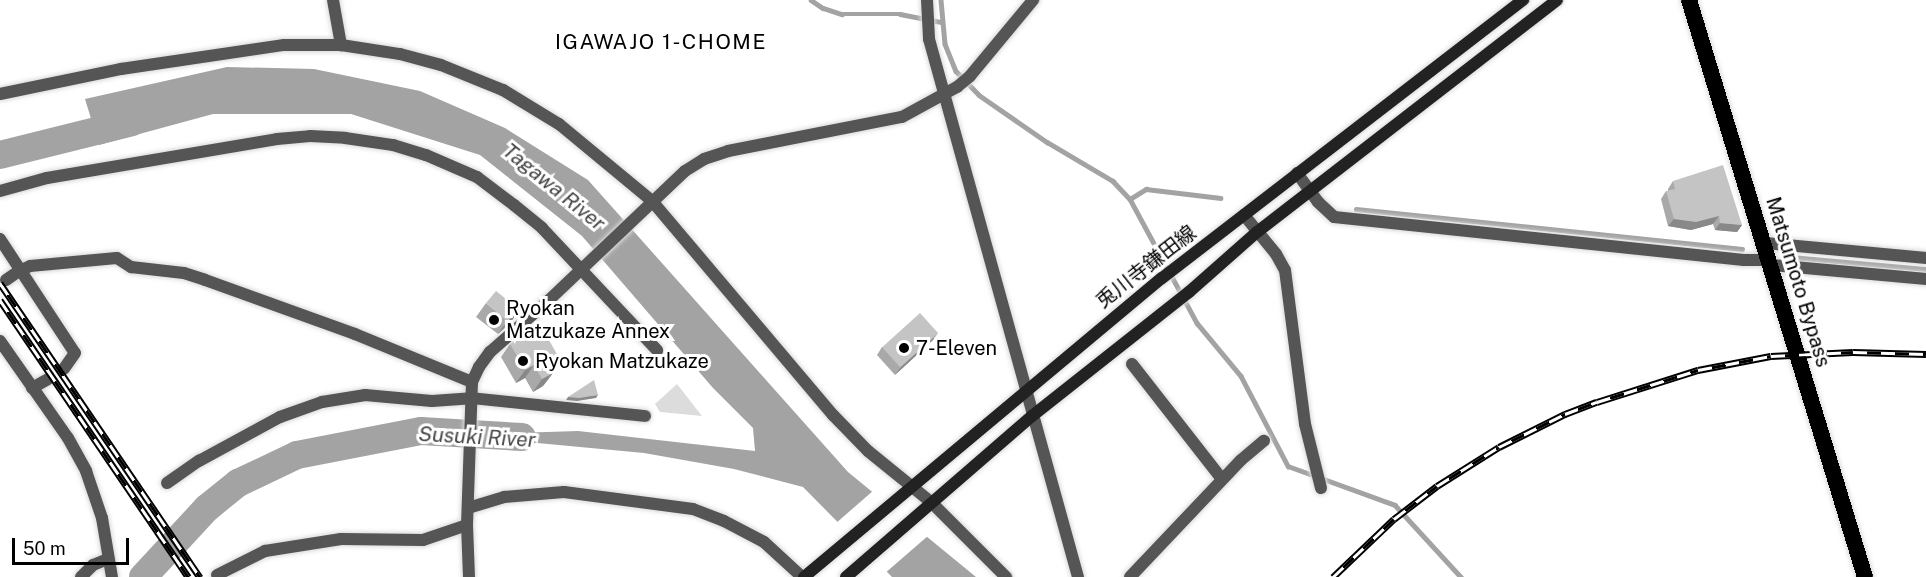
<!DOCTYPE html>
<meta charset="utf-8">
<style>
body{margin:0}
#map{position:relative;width:1926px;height:577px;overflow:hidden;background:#fff;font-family:"Public Sans","Noto Sans JP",sans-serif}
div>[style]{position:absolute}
.green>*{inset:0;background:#dcdcdc}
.water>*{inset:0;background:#a3a3a3}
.pier>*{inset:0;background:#fff}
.stream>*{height:4.5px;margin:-2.25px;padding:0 2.25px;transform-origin:2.25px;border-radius:2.25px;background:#a3a3a3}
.river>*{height:28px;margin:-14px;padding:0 14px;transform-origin:14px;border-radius:14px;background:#a3a3a3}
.roads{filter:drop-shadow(0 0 2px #dbdbdb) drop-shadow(0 0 2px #dbdbdb)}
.minor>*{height:12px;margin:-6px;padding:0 6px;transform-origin:6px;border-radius:6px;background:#555}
.tertiary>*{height:12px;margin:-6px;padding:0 6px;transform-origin:6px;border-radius:6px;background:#555}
.secondary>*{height:12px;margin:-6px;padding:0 6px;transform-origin:6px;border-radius:6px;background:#222}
.trunk>*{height:16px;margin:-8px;padding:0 8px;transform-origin:8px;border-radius:8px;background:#000}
.rail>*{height:7px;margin-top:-3.5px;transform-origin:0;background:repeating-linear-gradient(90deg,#fff 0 14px,#000 0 28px);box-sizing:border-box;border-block:2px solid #000}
.wall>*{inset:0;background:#a9a9a9}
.shaded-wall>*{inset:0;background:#898989}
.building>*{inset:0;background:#c4c4c4;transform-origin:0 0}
.dots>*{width:16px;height:16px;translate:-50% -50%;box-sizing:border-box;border:3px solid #fff;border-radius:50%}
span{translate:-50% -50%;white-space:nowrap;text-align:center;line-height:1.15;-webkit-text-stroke:6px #fff;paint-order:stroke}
.street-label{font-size:20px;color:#000}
.poi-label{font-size:20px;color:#000}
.left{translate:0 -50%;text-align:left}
.neighbourhood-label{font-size:21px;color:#000;letter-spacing:1.5px}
.water-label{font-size:21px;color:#444;font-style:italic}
.scale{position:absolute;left:12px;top:538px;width:117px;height:27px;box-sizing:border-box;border:3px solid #000;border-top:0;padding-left:8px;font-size:18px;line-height:21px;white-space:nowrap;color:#000;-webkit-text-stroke:4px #fff;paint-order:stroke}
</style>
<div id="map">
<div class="green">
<i style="clip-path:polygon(677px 384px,702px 416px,660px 412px,655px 404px)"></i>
</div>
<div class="water">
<i style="clip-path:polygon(227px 67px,314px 69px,420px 91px,505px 128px,588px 180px,848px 472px,976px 577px,892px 577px,803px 487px,734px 469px,644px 453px,452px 435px,578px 431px,755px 451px,753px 428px,713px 388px,582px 236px,480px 155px,351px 114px,213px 114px,99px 145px,85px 99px)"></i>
</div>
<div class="pier">
<i style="clip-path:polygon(874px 490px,929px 535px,884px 574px,835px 524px)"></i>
</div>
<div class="stream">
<i style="left:811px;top:0;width:14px;rotate:34deg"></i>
<i style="left:823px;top:8px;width:20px;rotate:18deg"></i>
<i style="left:842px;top:14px;width:58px"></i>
<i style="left:900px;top:14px;width:42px;rotate:11deg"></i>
<i style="left:941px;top:0;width:44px;rotate:84.8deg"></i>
<i style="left:945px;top:44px;width:29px;rotate:68deg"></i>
<i style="left:956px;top:71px;width:33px;rotate:46deg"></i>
<i style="left:979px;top:95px;width:83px;rotate:34.7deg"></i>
<i style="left:1047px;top:142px;width:77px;rotate:30.6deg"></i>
<i style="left:1113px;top:181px;width:25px;rotate:47deg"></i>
<i style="left:1130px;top:199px;width:141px;rotate:61.6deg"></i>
<i style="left:1197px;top:323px;width:69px;rotate:50.3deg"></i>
<i style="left:1241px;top:376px;width:102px;rotate:62.4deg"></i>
<i style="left:1288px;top:466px;width:114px;rotate:20deg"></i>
<i style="left:1395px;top:505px;width:98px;rotate:47.5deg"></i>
<i style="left:1130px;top:199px;width:19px;rotate:-32deg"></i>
<i style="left:1146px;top:189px;width:75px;rotate:6.9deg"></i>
<i style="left:1356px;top:209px;width:388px;rotate:5.9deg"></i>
<i style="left:1791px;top:257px;width:136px;rotate:5.1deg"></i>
</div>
<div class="river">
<i style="left:0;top:155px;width:136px;rotate:-14deg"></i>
<i style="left:143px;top:577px;width:94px;rotate:-47.2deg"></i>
<i style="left:207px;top:508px;width:40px;rotate:-39deg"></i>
<i style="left:238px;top:483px;width:65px;rotate:-25.4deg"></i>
<i style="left:297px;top:455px;width:126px;rotate:-11deg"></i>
<i style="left:421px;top:431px;width:101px;rotate:3.4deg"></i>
</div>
<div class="roads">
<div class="minor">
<i style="left:333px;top:0;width:46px;rotate:79.9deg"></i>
<i style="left:927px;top:0;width:39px;rotate:87deg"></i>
<i style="left:929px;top:39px;width:558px;rotate:74.52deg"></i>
<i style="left:0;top:94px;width:124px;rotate:-11.7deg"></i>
<i style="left:121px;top:69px;width:165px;rotate:-8.4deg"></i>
<i style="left:284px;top:45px;width:57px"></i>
<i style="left:341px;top:45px;width:60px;rotate:8.7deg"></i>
<i style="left:400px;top:54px;width:42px;rotate:15deg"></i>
<i style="left:441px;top:65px;width:67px;rotate:22deg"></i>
<i style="left:503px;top:90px;width:66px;rotate:31.3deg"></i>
<i style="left:559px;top:124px;width:121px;rotate:39.6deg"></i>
<i style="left:652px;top:201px;width:280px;rotate:49.8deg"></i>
<i style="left:833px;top:415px;width:50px;rotate:45.8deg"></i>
<i style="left:868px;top:451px;width:82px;rotate:39.1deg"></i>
<i style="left:932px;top:503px;width:105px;rotate:45deg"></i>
<i style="left:1297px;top:173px;width:36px;rotate:54deg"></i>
<i style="left:1318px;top:202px;width:22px;rotate:43deg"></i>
<i style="left:1334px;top:217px;width:412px;rotate:6deg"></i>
<i style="left:1744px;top:260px;width:26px"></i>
<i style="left:0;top:191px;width:49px;rotate:-15.5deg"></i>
<i style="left:47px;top:178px;width:233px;rotate:-9.6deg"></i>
<i style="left:277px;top:139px;width:33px;rotate:-5deg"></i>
<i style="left:310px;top:136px;width:35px;rotate:3deg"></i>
<i style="left:345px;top:138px;width:49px;rotate:8.3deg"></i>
<i style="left:393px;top:145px;width:34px;rotate:17deg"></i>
<i style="left:426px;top:155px;width:56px;rotate:23.3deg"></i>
<i style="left:477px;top:177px;width:46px;rotate:37.1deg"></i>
<i style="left:514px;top:205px;width:36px;rotate:39deg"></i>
<i style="left:542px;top:228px;width:168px;rotate:46.7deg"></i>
<i style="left:1244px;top:215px;width:50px;rotate:50.6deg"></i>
<i style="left:1276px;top:254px;width:18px;rotate:61deg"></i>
<i style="left:1285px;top:270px;width:155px;rotate:82.6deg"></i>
<i style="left:1305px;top:424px;width:66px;rotate:76deg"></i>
<i style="left:0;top:239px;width:136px;rotate:56.7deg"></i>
<i style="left:75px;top:353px;width:19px;rotate:125deg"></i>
<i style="left:1765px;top:243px;width:162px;rotate:5.3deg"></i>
<i style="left:1772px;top:265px;width:155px;rotate:5.2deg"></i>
<i style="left:6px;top:280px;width:16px;rotate:-35deg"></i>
<i style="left:19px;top:271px;width:12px;rotate:-24deg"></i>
<i style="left:30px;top:266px;width:87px;rotate:-5.3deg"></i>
<i style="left:117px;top:258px;width:17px;rotate:33deg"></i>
<i style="left:131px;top:267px;width:53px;rotate:6.5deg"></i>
<i style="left:184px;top:273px;width:22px;rotate:18deg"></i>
<i style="left:205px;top:280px;width:159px;rotate:19.8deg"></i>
<i style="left:355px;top:334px;width:126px;rotate:22.3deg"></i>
<i style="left:1132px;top:364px;width:146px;rotate:52deg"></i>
<i style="left:32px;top:388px;width:18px;rotate:-29deg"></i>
<i style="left:167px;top:483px;width:39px;rotate:-35deg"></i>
<i style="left:199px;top:461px;width:92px;rotate:-28.5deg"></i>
<i style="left:280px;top:417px;width:45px;rotate:-19.7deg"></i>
<i style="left:322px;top:402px;width:44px;rotate:-9.2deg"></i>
<i style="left:365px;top:395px;width:67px;rotate:5.1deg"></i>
<i style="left:432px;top:401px;width:39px;rotate:-4deg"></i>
<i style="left:471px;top:398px;width:175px;rotate:5.9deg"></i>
<i style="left:468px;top:508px;width:38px;rotate:-17deg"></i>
<i style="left:504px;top:497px;width:60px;rotate:-4.8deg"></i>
<i style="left:564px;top:492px;width:130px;rotate:7.5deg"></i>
<i style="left:693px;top:509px;width:33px;rotate:21deg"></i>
<i style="left:724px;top:521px;width:45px;rotate:27.7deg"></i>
<i style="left:764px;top:542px;width:52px;rotate:42.6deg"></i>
<i style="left:217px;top:575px;width:54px;rotate:-26.6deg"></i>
<i style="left:265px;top:551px;width:77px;rotate:-9deg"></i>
<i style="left:341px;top:539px;width:82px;rotate:0.7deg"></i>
<i style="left:423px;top:540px;width:46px;rotate:-18.8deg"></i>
<i style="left:81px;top:577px;width:17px;rotate:-45deg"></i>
<i style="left:93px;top:565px;width:16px;rotate:-22deg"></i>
<i style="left:469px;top:577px;width:52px;rotate:-92.2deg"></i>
<i style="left:467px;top:525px;width:143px;rotate:-88deg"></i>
<i style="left:472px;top:382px;width:17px;rotate:-65deg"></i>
<i style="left:479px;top:367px;width:19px;rotate:-54deg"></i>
<i style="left:490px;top:352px;width:77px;rotate:-41.3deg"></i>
<i style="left:548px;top:301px;width:189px;rotate:-43.5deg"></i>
<i style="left:685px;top:171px;width:22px;rotate:-32deg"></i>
<i style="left:704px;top:159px;width:25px;rotate:-18deg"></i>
<i style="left:728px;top:151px;width:177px;rotate:-11.1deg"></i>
<i style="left:902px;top:117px;width:63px;rotate:-28.6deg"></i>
<i style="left:957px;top:87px;width:17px;rotate:-40deg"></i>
<i style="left:970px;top:76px;width:99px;rotate:-50.3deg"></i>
<i style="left:1130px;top:577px;width:161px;rotate:-46.5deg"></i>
<i style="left:1241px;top:460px;width:30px;rotate:-40deg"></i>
</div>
<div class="tertiary">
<i style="left:0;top:341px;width:118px;rotate:55deg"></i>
<i style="left:68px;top:438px;width:38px;rotate:61deg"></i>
<i style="left:86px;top:471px;width:50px;rotate:71.2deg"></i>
<i style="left:102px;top:518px;width:60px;rotate:80.4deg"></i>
</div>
<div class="secondary">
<i style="left:804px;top:577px;width:466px;rotate:-39.9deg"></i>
<i style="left:1162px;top:278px;width:456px;rotate:-37.6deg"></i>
<i style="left:846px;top:577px;width:246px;rotate:-40.9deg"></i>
<i style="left:1032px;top:416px;width:200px;rotate:-38.3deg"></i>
<i style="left:1189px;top:292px;width:91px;rotate:-41.4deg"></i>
<i style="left:1257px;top:232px;width:379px;rotate:-37.7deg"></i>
</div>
<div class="trunk">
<i style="left:1689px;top:0;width:603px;rotate:73.04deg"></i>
</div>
</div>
<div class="rail">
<i style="left:0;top:283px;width:356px;rotate:55.8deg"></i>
<i style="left:0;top:300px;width:335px;rotate:55.8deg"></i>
<i style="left:1333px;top:577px;width:84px;rotate:-43.6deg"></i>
<i style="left:1394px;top:519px;width:54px;rotate:-37.5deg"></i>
<i style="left:1437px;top:486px;width:73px;rotate:-32.2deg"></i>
<i style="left:1499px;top:447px;width:74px;rotate:-26.6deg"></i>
<i style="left:1565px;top:414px;width:34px;rotate:-21deg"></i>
<i style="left:1597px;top:402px;width:106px;rotate:-17.6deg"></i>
<i style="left:1698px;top:370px;width:74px;rotate:-10.9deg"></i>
<i style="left:1771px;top:356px;width:82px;rotate:-2.8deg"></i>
<i style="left:1853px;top:352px;width:73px;rotate:1.6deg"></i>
</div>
<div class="wall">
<i style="clip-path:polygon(1673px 181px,1742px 225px,1737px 232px,1715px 230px,1713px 224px,1691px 230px,1668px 226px,1661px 199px,1666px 191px,1668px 191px,1668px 189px)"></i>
<i style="clip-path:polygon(486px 303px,510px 323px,498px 334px,476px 317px)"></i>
<i style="clip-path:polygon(933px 340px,895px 375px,877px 355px,882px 347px)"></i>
<i style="clip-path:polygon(510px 344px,550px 368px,553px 373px,543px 386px,533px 392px,525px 378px,516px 383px,501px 357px)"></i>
</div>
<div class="shaded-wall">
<i style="clip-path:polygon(1719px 216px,1713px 224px,1691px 230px,1668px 226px,1674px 219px)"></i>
<i style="clip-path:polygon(1720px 223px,1742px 225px,1737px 232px,1715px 230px)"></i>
<i style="clip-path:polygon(520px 310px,510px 323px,498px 334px,507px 321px)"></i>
<i style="clip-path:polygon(938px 333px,933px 340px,895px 375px,901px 367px)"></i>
<i style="clip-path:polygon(558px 356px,548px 369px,546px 362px)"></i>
<i style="clip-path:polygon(534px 365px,525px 378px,516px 383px,525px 370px)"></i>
<i style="clip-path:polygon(553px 373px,543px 386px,533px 392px,542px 379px)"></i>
<i style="clip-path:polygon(598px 395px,596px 398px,577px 401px,566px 400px,568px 397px)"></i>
</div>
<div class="building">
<i style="clip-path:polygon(1723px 165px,1742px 225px,1720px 223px,1719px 216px,1696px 222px,1674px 219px,1666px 191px,1675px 189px,1673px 181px)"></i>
<i style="clip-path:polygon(496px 291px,520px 310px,507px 321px,486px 303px)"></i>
<i style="left:920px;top:313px;width:27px;height:51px;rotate:48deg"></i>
<i style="clip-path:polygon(541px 326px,558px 356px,546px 362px,553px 373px,542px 379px,534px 365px,525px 370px,510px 344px)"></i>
<i style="clip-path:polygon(594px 380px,598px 395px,579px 398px,568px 397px)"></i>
</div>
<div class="dots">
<i style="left:494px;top:320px;background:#000"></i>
<i style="left:904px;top:348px;background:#000"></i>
<i style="left:523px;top:361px;background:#000"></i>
</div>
<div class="street-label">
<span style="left:1146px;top:267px;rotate:-38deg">兎川寺鎌田線</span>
<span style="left:1798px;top:282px;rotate:73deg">Matsumoto Bypass</span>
</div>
<div class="poi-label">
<span class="left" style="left:506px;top:320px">Ryokan<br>Matzukaze Annex</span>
<span class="left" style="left:916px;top:348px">7-Eleven</span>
<span class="left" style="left:535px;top:361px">Ryokan Matzukaze</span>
</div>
<div class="neighbourhood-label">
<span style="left:661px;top:42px">IGAWAJO 1-CHOME</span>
</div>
<div class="water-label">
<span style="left:554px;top:187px;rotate:39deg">Tagawa River</span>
<span style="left:477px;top:437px;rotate:3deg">Susuki River</span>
</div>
<div class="scale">50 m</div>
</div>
